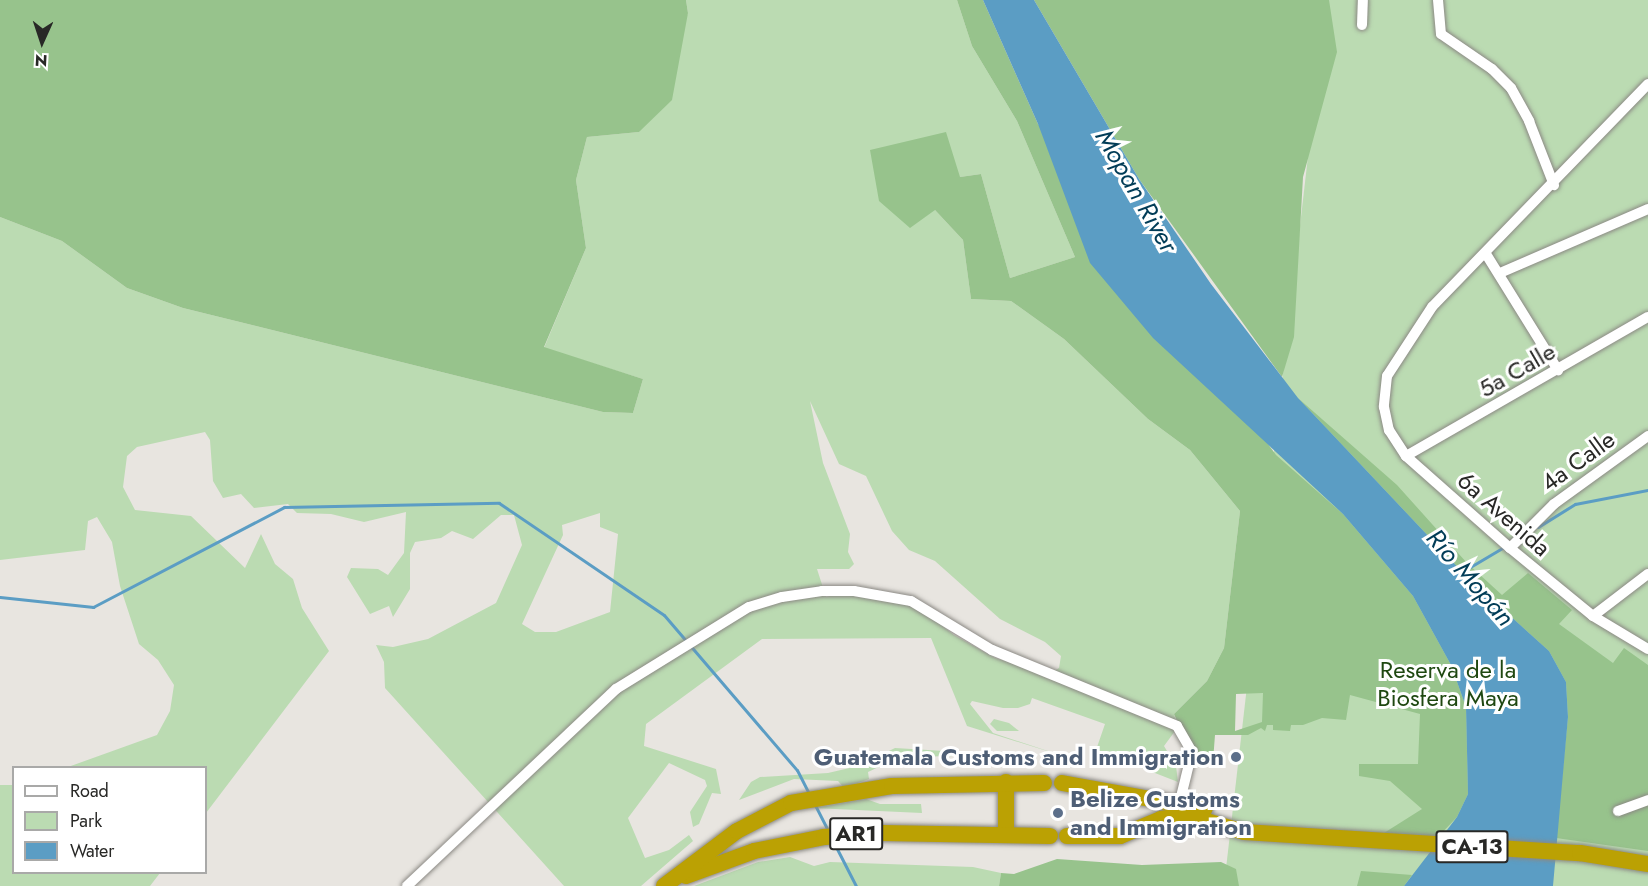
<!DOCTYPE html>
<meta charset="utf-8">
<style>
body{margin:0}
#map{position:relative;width:1648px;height:886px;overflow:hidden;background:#e8e5e0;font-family:Jost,sans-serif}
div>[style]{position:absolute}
.green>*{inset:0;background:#bbdbb2}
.forest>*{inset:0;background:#97c38c}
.water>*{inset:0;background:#5b9dc4}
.stream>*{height:3px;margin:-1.5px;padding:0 1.5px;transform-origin:1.5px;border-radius:1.5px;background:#5b9dc4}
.roads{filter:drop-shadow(0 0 2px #8b8984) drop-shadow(0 0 2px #8b8984)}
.minor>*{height:10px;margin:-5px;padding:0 5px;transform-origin:5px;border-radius:5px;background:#fff}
.highway>*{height:16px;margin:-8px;padding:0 8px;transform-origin:8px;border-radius:8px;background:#bba103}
.dots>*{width:16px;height:16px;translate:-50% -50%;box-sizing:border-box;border:3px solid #fff;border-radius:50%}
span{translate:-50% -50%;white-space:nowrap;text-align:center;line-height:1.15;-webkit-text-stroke:6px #fff;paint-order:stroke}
.shield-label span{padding:2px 4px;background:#fff;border:2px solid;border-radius:4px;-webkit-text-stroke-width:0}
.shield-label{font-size:22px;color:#282826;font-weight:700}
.street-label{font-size:24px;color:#282826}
.park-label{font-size:24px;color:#1f4811}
.service-label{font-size:24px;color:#4e5e75;font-weight:700}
.right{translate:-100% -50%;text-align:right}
.left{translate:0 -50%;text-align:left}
.water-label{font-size:26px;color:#013c57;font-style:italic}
.legend{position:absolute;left:12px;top:766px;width:195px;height:108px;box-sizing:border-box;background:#fff;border:2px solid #a9a9a8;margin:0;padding:8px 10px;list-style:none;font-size:18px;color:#282826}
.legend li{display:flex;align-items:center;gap:12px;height:30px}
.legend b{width:30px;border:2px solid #a9a9a8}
.north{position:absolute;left:12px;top:12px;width:60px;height:60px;-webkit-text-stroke:4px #fff;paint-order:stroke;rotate:183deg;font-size:16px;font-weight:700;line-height:24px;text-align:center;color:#282826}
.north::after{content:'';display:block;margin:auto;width:21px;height:27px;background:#282826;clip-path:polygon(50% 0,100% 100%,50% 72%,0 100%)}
</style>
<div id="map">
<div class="green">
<i style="clip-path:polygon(evenodd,686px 0,957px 0,972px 46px,1017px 121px,1075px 257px,1010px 278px,981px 174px,960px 177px,935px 210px,963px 240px,971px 299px,1011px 301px,1064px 339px,1148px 419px,1190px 450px,1240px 511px,1224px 648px,1207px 681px,1174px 714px,1178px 727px,1164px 746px,1176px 766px,1178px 782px,1096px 750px,1105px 724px,1032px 698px,1030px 704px,1018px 708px,1003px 708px,972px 701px,970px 704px,993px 733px,1063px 756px,967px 726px,931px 638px,762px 639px,646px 724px,644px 746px,716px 769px,721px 794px,712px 793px,699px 824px,693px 827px,690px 812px,707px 786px,705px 780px,669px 763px,628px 818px,645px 858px,669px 850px,689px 835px,693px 841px,641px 886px,564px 886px,385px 688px,384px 662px,376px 645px,393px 647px,428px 639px,496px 603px,522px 545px,514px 515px,501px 515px,473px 539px,452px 531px,441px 538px,415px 542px,410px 553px,410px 589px,393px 617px,389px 606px,370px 614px,347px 577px,351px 568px,378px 569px,388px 575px,404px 553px,406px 512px,364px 522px,331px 514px,297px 513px,288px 504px,254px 508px,241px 494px,223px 498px,213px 481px,210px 440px,205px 432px,137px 447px,127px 456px,123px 487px,135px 510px,191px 516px,245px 568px,261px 534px,275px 564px,293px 579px,302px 608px,329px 651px,206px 813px,206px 768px,68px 767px,157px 735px,170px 711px,174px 685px,158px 660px,139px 644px,120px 586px,112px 542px,97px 517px,88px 521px,85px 550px,0 560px,0 217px,62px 241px,127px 288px,183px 308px,603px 412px,633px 413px,643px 379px,544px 348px,586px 248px,576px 180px,587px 137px,639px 132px,688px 13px,686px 0,810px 401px,839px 464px,866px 476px,892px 531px,909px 550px,935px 561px,1000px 619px,1045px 642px,1061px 656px,1059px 668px,1049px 674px,995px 658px,954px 635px,919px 608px,847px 591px,826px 597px,817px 569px,849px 569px,854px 564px,848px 552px,850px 534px,823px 463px,810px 401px,686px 0,600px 513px,600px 527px,618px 534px,610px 612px,556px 632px,535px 632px,522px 624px,563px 535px,562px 525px,600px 513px)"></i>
<i style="clip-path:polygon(1326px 0,1648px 0,1648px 886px,1224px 886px)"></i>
<i style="clip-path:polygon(994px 719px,1009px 723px,1019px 731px,997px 731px,990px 724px)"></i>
<i style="clip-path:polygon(895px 748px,961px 752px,984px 761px,983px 768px,957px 756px,900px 757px,868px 772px,869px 779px,844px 788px,838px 781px,794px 779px,739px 800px,751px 782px,760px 777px,828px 773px,858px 766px)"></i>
<i style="clip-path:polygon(0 785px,13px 785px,14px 872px,160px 873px,150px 886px,0 886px)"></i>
<i style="clip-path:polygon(866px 799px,880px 804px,921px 804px,922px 813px,813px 808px)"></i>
<i style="clip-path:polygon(790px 857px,814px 866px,830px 862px,973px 867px,1001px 873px,999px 886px,694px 886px,758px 862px)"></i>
</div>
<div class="forest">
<i style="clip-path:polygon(0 0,686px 0,688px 13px,672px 100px,639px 132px,587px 137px,576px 180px,586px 248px,544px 347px,643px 379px,633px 413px,603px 412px,183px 308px,127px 288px,62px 241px,0 217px)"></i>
<i style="clip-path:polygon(evenodd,957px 0,983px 0,1038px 124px,1276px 455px,1343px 514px,1413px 596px,1451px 665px,1466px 707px,1468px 794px,1457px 817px,1437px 838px,1384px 833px,1422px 809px,1390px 781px,1359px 776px,1359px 764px,1418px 764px,1420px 714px,1350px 695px,1346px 720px,1322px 718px,1303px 725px,1291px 725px,1290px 731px,1273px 730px,1273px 725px,1267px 725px,1265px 731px,1261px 728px,1248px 735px,1215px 735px,1213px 761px,1194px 760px,1174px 714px,1207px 681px,1224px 648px,1240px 511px,1190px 450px,1148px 419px,1064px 339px,1011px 301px,971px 299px,963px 240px,935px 210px,910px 228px,879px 201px,870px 150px,946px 132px,960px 177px,981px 174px,1010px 278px,1075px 257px,1017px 121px,972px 46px,957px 0,1263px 693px,1262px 722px,1235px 731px,1236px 694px,1263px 693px)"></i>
<i style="clip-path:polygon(1034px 0,1329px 0,1337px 52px,1303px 177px,1294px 337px,1282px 377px,1139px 179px)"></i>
<i style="clip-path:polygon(1298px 398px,1397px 485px,1467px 563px,1502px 595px,1528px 573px,1572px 610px,1559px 624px,1613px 663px,1624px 648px,1648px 665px,1648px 851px,1556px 838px,1568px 717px,1566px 682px,1549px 651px,1466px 576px)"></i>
<i style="clip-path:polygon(1057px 859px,1142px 865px,1221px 862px,1236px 869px,1239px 886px,999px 886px,1001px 873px,1014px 874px)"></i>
<i style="clip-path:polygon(1361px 871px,1412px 875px,1404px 886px,1357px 886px)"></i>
</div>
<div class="water">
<i style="clip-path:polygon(983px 0,1034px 0,1139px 179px,1211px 284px,1298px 398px,1466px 576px,1549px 651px,1566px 682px,1568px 717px,1553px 886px,1404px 886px,1457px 817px,1468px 794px,1466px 707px,1451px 665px,1413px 596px,1343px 514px,1153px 338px,1090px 263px,1038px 124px)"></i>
</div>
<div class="stream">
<i style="left:1538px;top:527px;width:44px;rotate:-31.9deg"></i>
<i style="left:1575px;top:504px;width:74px;rotate:-10.9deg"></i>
<i style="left:1460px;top:573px;width:51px;rotate:-30.6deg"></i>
<i style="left:0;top:597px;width:94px;rotate:6.1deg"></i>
<i style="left:93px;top:607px;width:216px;rotate:-27.6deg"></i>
<i style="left:284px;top:507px;width:215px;rotate:-1.1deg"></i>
<i style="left:499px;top:503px;width:199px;rotate:34.2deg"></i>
<i style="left:664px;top:615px;width:204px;rotate:49.4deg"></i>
<i style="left:797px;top:770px;width:27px;rotate:63deg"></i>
<i style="left:815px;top:805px;width:29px;rotate:63deg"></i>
<i style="left:834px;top:843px;width:48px;rotate:62.9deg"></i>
</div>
<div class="roads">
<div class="minor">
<i style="left:1438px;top:0;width:34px;rotate:85deg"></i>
<i style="left:1441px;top:34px;width:62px;rotate:34.5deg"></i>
<i style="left:1492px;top:69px;width:27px;rotate:45deg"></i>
<i style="left:1511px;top:88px;width:38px;rotate:61deg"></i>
<i style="left:1529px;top:121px;width:69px;rotate:68.7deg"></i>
<i style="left:1362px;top:25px;width:25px;rotate:-88deg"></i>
<i style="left:1648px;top:84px;width:310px;rotate:134.1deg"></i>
<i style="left:1432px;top:307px;width:82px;rotate:123.1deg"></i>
<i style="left:1387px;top:376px;width:31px;rotate:96deg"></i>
<i style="left:1384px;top:407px;width:24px;rotate:78deg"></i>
<i style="left:1389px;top:430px;width:31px;rotate:57deg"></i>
<i style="left:1406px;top:456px;width:139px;rotate:41.5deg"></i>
<i style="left:1510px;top:548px;width:107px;rotate:39.3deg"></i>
<i style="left:1593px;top:616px;width:64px;rotate:31deg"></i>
<i style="left:1486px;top:254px;width:137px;rotate:58.2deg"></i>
<i style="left:1500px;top:273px;width:161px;rotate:-23.4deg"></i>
<i style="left:1406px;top:456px;width:279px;rotate:-29.9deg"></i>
<i style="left:1510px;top:548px;width:62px;rotate:-45deg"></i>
<i style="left:1554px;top:504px;width:116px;rotate:-35.9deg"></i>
<i style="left:1593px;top:616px;width:69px;rotate:-37.4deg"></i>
<i style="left:1618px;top:811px;width:32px;rotate:-20deg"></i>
<i style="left:407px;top:886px;width:287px;rotate:-43.3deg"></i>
<i style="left:616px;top:689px;width:156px;rotate:-31.7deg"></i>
<i style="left:749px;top:607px;width:34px;rotate:-17deg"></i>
<i style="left:782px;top:597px;width:40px;rotate:-8.5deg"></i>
<i style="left:822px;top:591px;width:32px"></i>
<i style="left:854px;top:591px;width:58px;rotate:10deg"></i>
<i style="left:911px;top:601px;width:95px;rotate:31.2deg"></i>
<i style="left:992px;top:650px;width:200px;rotate:22.3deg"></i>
<i style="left:1177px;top:726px;width:30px;rotate:60deg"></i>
<i style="left:1192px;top:752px;width:59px;rotate:103.8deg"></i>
</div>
<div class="highway">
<i style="left:1006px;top:782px;width:52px;rotate:90deg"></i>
<i style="left:1062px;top:783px;width:145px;rotate:10.3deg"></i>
<i style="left:1067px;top:836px;width:53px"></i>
<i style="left:1120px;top:836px;width:44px;rotate:-22.5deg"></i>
<i style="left:1161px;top:819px;width:25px;rotate:-9deg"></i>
<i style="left:1186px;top:815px;width:60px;rotate:16.3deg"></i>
<i style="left:1244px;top:832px;width:337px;rotate:3.6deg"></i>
<i style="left:1580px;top:853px;width:69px;rotate:9.2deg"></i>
<i style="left:686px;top:876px;width:72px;rotate:-20.2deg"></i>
<i style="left:754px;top:851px;width:71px;rotate:-11.3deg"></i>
<i style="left:824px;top:837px;width:58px;rotate:-3.9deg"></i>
<i style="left:882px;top:833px;width:168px;rotate:1deg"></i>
<i style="left:664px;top:886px;width:91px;rotate:-37deg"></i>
<i style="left:737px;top:831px;width:61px;rotate:-27.4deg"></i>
<i style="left:791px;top:803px;width:102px;rotate:-9.6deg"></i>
<i style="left:892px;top:786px;width:152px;rotate:-1.1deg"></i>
</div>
</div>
<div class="dots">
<i style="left:1236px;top:757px;background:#5c6f8a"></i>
<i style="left:1058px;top:813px;background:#5c6f8a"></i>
</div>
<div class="shield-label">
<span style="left:856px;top:834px">AR1</span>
<span style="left:1472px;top:847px">CA-13</span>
</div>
<div class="street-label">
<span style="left:1517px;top:370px;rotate:-30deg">5a Calle</span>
<span style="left:1578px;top:461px;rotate:-36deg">4a Calle</span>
<span style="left:1504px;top:514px;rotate:41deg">6a Avenida</span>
</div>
<div class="park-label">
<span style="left:1448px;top:684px">Reserva de la<br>Biosfera Maya</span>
</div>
<div class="service-label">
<span class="right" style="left:1224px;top:757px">Guatemala Customs and Immigration</span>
<span class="left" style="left:1070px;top:813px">Belize Customs<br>and Immigration</span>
</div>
<div class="water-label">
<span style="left:1136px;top:191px;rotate:60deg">Mopan River</span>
<span style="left:1470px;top:578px;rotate:49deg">Río Mopán</span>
</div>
<ul class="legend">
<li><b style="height:8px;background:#fff"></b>Road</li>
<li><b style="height:16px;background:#bbdbb2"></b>Park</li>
<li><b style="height:16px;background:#5b9dc4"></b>Water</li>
</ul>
<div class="north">N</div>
</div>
